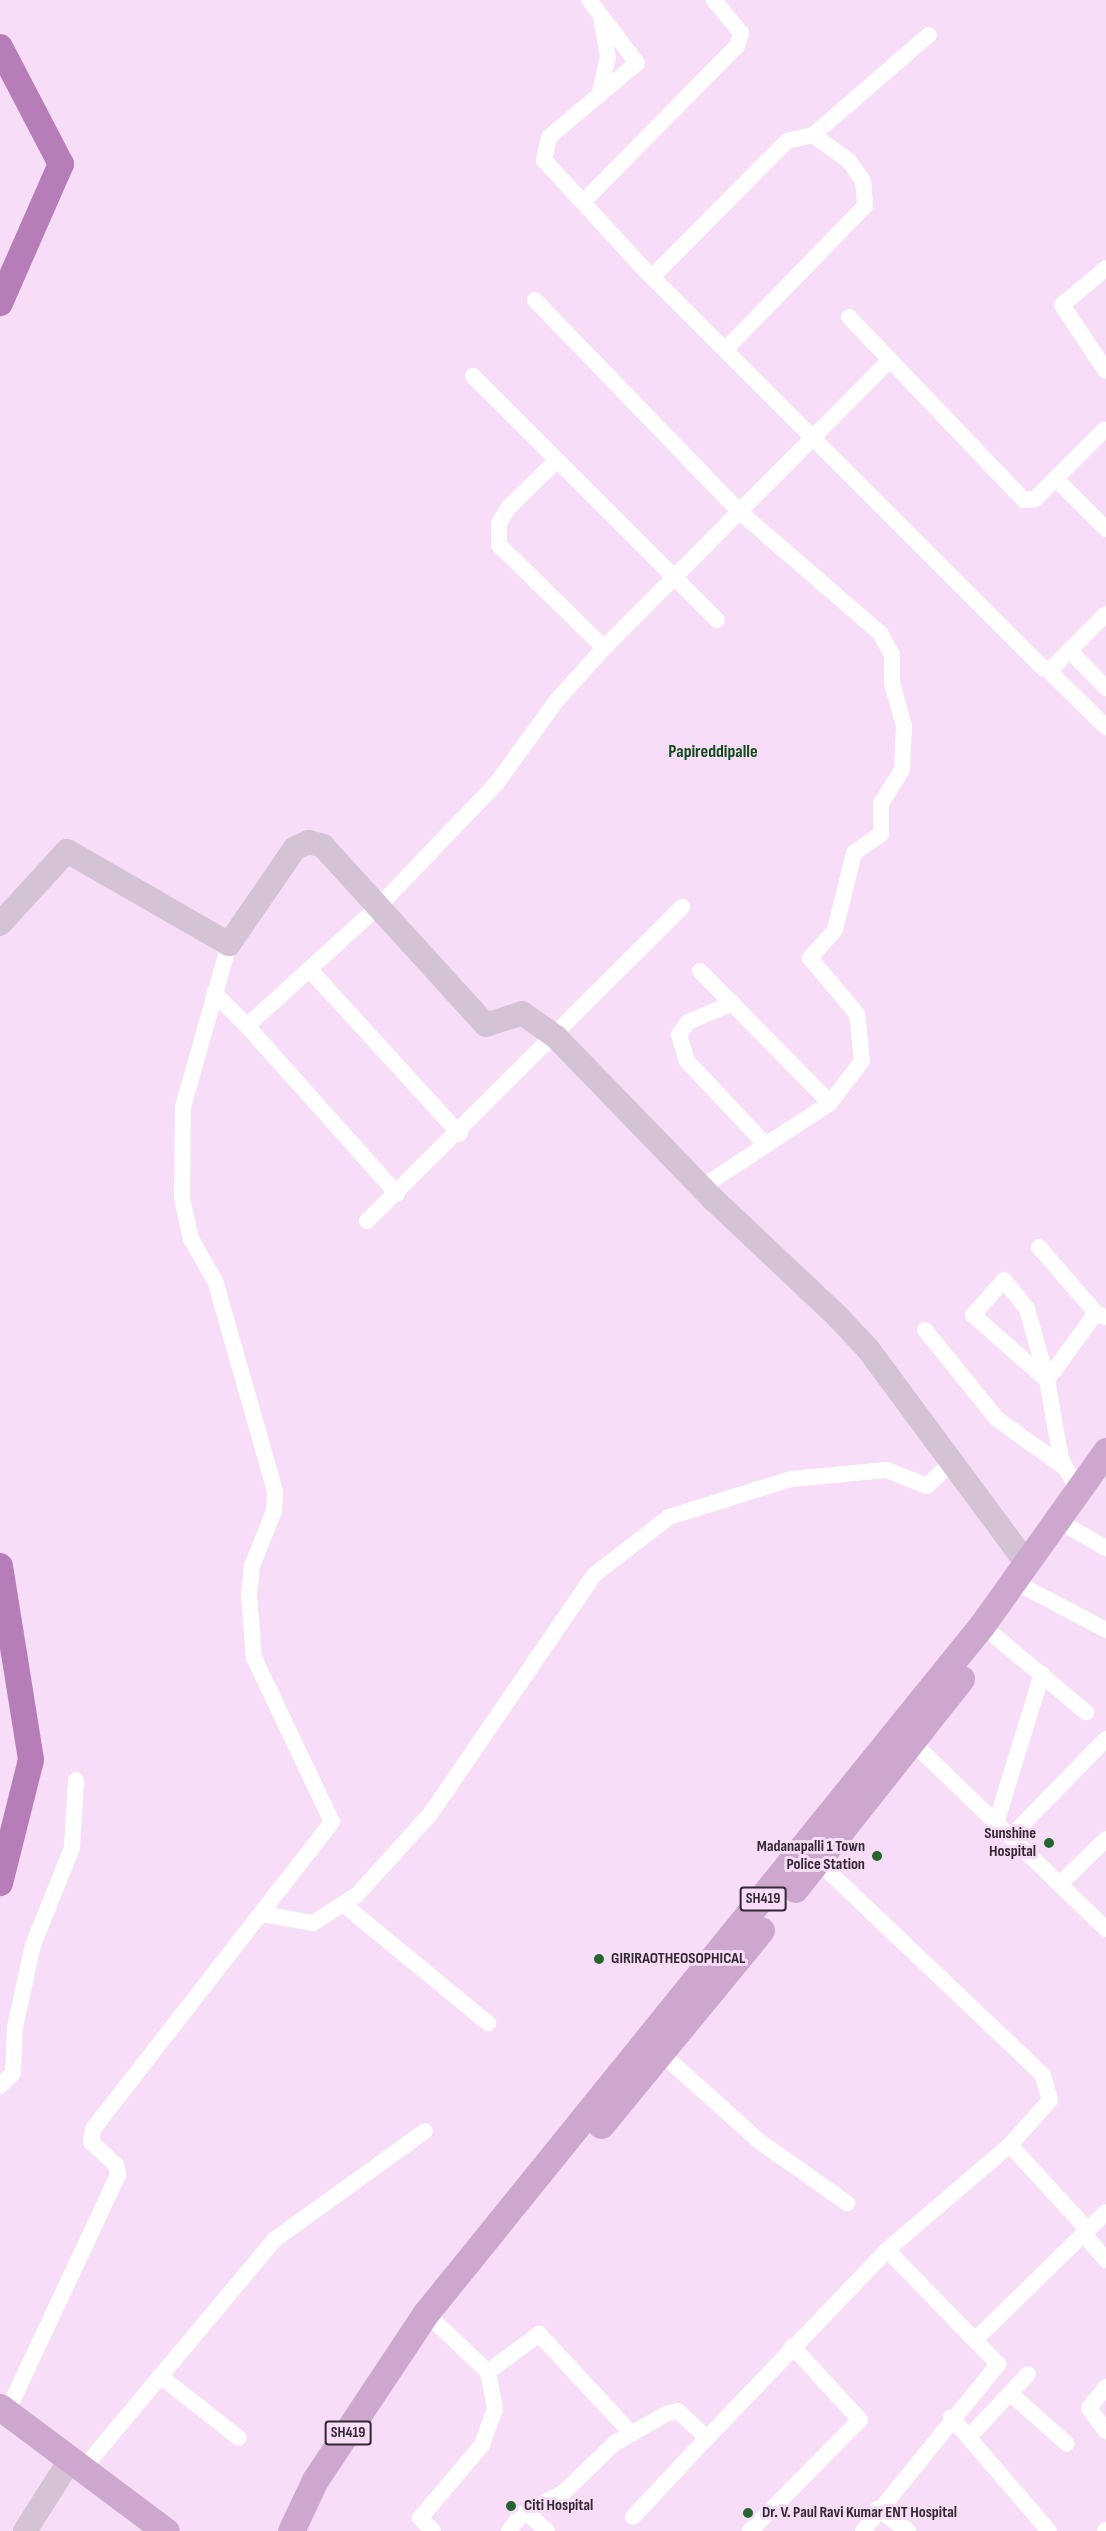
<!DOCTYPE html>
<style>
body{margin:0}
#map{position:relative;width:1106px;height:2531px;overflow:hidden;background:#f7ddf7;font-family:"Sofia Sans Condensed",sans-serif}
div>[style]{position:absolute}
.river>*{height:26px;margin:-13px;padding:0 13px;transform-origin:13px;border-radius:13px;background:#b77db8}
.street>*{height:16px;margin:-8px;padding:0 8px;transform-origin:8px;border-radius:8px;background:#fff}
.secondary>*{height:24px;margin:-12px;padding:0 12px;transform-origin:12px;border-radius:12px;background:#d4c3d5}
.primary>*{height:27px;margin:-13.5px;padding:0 13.5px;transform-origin:13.5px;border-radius:13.5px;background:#cea7cf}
.dots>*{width:16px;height:16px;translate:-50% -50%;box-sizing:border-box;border:3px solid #f7ddf7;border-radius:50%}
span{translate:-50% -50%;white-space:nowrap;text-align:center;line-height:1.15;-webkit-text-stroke:6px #f7ddf7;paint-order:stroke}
.shield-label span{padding:2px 4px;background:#f7ddf7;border:2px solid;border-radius:4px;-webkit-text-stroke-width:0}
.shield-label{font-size:15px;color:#312831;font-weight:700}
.poi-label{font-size:16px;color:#312831;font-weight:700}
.right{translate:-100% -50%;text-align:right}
.left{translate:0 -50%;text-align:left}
.neighbourhood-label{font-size:18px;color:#0e4b19;font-weight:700}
</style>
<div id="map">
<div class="river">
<i style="left:0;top:47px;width:132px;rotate:62.5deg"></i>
<i style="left:61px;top:164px;width:152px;rotate:113.7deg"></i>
<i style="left:0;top:1566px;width:196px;rotate:80.9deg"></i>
<i style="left:31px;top:1760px;width:127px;rotate:104.1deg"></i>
</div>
<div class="street">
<i style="left:589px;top:0;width:79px;rotate:52.7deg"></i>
<i style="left:637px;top:63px;width:115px;rotate:139.9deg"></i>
<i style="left:549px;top:137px;width:24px;rotate:102deg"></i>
<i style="left:544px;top:160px;width:147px;rotate:47.5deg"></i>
<i style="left:643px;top:268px;width:566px;rotate:45deg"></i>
<i style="left:1043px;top:668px;width:9px"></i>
<i style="left:1052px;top:668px;width:76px;rotate:-45deg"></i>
<i style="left:599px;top:96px;width:39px;rotate:-77deg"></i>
<i style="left:608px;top:58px;width:43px;rotate:-99.5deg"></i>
<i style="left:813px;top:135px;width:153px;rotate:-40.8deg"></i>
<i style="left:583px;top:202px;width:219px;rotate:-45.4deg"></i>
<i style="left:737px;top:46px;width:14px;rotate:-73deg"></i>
<i style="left:741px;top:33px;width:43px;rotate:-129.3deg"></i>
<i style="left:1106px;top:268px;width:57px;rotate:139.9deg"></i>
<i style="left:1062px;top:305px;width:79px;rotate:56.3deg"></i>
<i style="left:652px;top:277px;width:192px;rotate:-45.2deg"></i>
<i style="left:787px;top:141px;width:27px;rotate:-13deg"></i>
<i style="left:813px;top:135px;width:44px;rotate:35.8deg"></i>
<i style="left:849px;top:161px;width:24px;rotate:55deg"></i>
<i style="left:863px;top:181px;width:25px;rotate:85deg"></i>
<i style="left:865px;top:206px;width:199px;rotate:134.2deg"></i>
<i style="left:535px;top:300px;width:296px;rotate:46deg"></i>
<i style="left:741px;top:513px;width:184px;rotate:40.8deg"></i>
<i style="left:880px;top:633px;width:25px;rotate:61deg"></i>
<i style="left:892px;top:655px;width:28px;rotate:90deg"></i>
<i style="left:892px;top:683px;width:45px;rotate:74.4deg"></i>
<i style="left:904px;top:726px;width:44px;rotate:92.6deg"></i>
<i style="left:902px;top:770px;width:39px;rotate:122deg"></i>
<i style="left:881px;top:803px;width:31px;rotate:90deg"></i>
<i style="left:881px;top:834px;width:33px;rotate:145deg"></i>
<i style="left:854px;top:853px;width:79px;rotate:103.9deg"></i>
<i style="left:835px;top:930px;width:38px;rotate:132deg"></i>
<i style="left:810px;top:958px;width:73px;rotate:50deg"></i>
<i style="left:857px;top:1014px;width:47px;rotate:83.9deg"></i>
<i style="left:862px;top:1061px;width:53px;rotate:127.3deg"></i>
<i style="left:830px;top:1103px;width:153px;rotate:146.7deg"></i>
<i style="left:849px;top:317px;width:253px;rotate:46.3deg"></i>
<i style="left:1024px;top:500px;width:11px;rotate:-5deg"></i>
<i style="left:1035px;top:499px;width:98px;rotate:-45deg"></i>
<i style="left:473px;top:376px;width:345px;rotate:45deg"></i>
<i style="left:556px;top:461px;width:66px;rotate:135.6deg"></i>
<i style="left:509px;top:507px;width:19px;rotate:122deg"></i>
<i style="left:499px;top:523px;width:22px;rotate:90deg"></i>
<i style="left:499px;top:545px;width:147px;rotate:44.4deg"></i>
<i style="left:1056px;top:479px;width:71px;rotate:45deg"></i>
<i style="left:1070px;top:651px;width:52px;rotate:45.8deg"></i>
<i style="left:1047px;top:669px;width:83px;rotate:44.5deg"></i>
<i style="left:310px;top:970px;width:222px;rotate:47.6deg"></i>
<i style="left:700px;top:971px;width:185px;rotate:45.4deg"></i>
<i style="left:214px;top:993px;width:47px;rotate:45deg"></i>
<i style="left:247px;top:1026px;width:178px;rotate:-42.3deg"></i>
<i style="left:379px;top:906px;width:169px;rotate:-46.2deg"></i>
<i style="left:496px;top:784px;width:104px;rotate:-54deg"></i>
<i style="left:557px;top:700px;width:70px;rotate:-47.9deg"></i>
<i style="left:604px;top:648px;width:406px;rotate:-45.2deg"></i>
<i style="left:733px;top:1003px;width:49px;rotate:157.1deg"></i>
<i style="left:688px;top:1022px;width:16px;rotate:125deg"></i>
<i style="left:679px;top:1035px;width:27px;rotate:73deg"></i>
<i style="left:687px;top:1061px;width:114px;rotate:46.8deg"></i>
<i style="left:247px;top:1026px;width:225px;rotate:48.2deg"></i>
<i style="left:367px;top:1221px;width:445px;rotate:-44.9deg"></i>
<i style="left:1039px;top:1247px;width:87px;rotate:49.2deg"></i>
<i style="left:1096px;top:1313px;width:10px;rotate:24deg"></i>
<i style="left:925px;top:1330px;width:114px;rotate:51deg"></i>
<i style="left:997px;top:1419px;width:82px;rotate:35.6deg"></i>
<i style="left:1078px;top:1491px;width:36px;rotate:-118deg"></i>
<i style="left:1061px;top:1459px;width:80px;rotate:-100deg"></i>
<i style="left:1047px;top:1380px;width:74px;rotate:-105.7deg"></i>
<i style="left:1027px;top:1309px;width:37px;rotate:-128deg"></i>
<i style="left:1004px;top:1280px;width:47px;rotate:131.5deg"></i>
<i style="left:973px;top:1315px;width:98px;rotate:41.3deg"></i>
<i style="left:1047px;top:1380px;width:83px;rotate:-53.8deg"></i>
<i style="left:1069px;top:1527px;width:43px;rotate:29.6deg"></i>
<i style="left:1015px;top:1582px;width:103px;rotate:27.8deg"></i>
<i style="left:995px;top:1636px;width:119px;rotate:39.9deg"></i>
<i style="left:906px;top:1736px;width:278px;rotate:44deg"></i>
<i style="left:997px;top:1820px;width:153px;rotate:-72.9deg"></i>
<i style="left:1011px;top:1836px;width:136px;rotate:-45.6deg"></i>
<i style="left:1060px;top:1884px;width:64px;rotate:-44.4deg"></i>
<i style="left:343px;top:1904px;width:188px;rotate:39.4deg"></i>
<i style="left:262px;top:1914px;width:52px;rotate:10deg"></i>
<i style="left:313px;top:1923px;width:52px;rotate:-32.5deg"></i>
<i style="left:357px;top:1895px;width:110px;rotate:-47.9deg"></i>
<i style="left:431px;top:1813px;width:288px;rotate:-55.6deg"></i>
<i style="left:594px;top:1575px;width:95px;rotate:-37.7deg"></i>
<i style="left:669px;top:1517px;width:128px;rotate:-17.3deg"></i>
<i style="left:791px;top:1479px;width:96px;rotate:-5.4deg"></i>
<i style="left:887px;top:1470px;width:43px;rotate:21.8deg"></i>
<i style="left:927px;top:1486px;width:35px;rotate:-44deg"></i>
<i style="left:661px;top:2053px;width:132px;rotate:41.9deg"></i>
<i style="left:759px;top:2141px;width:108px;rotate:35.2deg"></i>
<i style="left:0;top:2086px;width:18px;rotate:-45deg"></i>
<i style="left:13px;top:2073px;width:46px;rotate:-87.5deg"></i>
<i style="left:15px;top:2027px;width:84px;rotate:-77.6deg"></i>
<i style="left:33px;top:1945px;width:105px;rotate:-68.1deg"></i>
<i style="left:72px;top:1848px;width:68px;rotate:-86.6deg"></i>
<i style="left:1010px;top:2145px;width:115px;rotate:47.5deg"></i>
<i style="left:1084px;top:2234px;width:34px;rotate:50deg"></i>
<i style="left:426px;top:2313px;width:86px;rotate:43.6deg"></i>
<i style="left:488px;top:2372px;width:38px;rotate:79deg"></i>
<i style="left:495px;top:2409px;width:38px;rotate:110deg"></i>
<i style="left:482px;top:2445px;width:96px;rotate:130.3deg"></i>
<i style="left:420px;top:2518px;width:18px;rotate:45deg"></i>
<i style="left:977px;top:2338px;width:180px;rotate:-44.3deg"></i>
<i style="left:488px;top:2372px;width:64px;rotate:-36.7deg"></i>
<i style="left:539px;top:2334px;width:135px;rotate:47.1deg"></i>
<i style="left:160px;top:2376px;width:100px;rotate:38.1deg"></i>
<i style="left:1106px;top:2387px;width:27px;rotate:129deg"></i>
<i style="left:1089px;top:2408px;width:29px;rotate:54deg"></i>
<i style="left:1010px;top:2393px;width:76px;rotate:41.8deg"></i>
<i style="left:7px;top:2412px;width:262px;rotate:-64.9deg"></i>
<i style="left:118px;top:2175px;width:10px;rotate:-101deg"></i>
<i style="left:116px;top:2165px;width:34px;rotate:-137deg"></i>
<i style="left:91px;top:2142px;width:13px;rotate:-81deg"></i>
<i style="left:93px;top:2129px;width:389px;rotate:-52.1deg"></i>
<i style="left:332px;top:1822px;width:182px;rotate:-115.4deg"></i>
<i style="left:254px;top:1658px;width:63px;rotate:-94.5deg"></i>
<i style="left:249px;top:1595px;width:29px;rotate:-84deg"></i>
<i style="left:252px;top:1566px;width:59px;rotate:-68.2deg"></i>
<i style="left:274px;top:1511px;width:20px;rotate:-87deg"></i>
<i style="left:275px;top:1491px;width:218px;rotate:-105.9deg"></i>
<i style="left:215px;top:1281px;width:48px;rotate:-119.7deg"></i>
<i style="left:191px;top:1239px;width:42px;rotate:-102.4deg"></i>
<i style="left:182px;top:1198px;width:91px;rotate:-89.4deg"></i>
<i style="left:183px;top:1107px;width:169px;rotate:-74.2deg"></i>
<i style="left:951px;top:2417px;width:150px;rotate:49.3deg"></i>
<i style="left:969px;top:2437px;width:86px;rotate:-46.9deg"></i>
<i style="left:82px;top:2470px;width:300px;rotate:-50.1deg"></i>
<i style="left:274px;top:2240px;width:186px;rotate:-35.8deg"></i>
<i style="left:877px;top:2509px;width:38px;rotate:35deg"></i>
<i style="left:526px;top:2512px;width:28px;rotate:42deg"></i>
<i style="left:633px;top:2517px;width:108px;rotate:-46.9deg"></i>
<i style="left:509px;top:2531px;width:21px;rotate:-53deg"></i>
<i style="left:522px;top:2514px;width:47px;rotate:-27.6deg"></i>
<i style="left:564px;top:2492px;width:71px;rotate:-43.9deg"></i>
<i style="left:615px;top:2443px;width:59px;rotate:-29.6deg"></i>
<i style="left:666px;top:2414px;width:12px;rotate:-14deg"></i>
<i style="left:678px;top:2411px;width:40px;rotate:43deg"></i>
<i style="left:707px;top:2438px;width:260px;rotate:-46.2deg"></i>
<i style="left:887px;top:2250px;width:162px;rotate:-40.5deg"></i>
<i style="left:1010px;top:2145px;width:60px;rotate:-48.4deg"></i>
<i style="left:1050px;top:2100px;width:26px;rotate:-106deg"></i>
<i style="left:1043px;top:2075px;width:320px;rotate:-136.5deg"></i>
<i style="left:750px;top:2531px;width:156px;rotate:-45.3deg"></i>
<i style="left:860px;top:2420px;width:100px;rotate:-132.6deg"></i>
<i style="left:863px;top:2531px;width:215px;rotate:-51deg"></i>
<i style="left:998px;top:2364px;width:159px;rotate:-134.2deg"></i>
<i style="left:1105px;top:2531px;width:1px;rotate:-45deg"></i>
</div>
<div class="secondary">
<i style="left:0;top:924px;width:99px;rotate:-47.5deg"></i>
<i style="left:67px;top:851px;width:187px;rotate:29.9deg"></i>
<i style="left:229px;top:944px;width:116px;rotate:-55.5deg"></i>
<i style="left:295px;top:848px;width:15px;rotate:-23deg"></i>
<i style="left:309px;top:842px;width:15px;rotate:16deg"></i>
<i style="left:323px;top:846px;width:242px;rotate:47.7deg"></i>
<i style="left:486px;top:1025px;width:38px;rotate:-18deg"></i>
<i style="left:522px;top:1013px;width:42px;rotate:35.2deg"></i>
<i style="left:556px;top:1037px;width:226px;rotate:45.9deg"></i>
<i style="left:713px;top:1199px;width:172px;rotate:43.3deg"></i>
<i style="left:838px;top:1317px;width:44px;rotate:46.8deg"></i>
<i style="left:868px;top:1349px;width:267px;rotate:53.5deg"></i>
<i style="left:25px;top:2531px;width:84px;rotate:-57.6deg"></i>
</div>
<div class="primary">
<i style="left:795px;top:1889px;width:268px;rotate:-51.7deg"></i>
<i style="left:601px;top:2125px;width:252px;rotate:-50.6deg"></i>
<i style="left:0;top:2407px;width:207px;rotate:36.8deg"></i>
<i style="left:291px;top:2531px;width:56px;rotate:-64.8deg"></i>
<i style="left:315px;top:2480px;width:201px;rotate:-56.4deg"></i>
<i style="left:426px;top:2313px;width:885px;rotate:-51.06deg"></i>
<i style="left:982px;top:1625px;width:214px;rotate:-54.5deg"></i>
</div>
<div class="dots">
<i style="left:1049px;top:1843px;background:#26662e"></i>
<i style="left:877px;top:1856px;background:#26662e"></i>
<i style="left:599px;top:1959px;background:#26662e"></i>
<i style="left:511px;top:2506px;background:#26662e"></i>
<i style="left:748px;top:2513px;background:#26662e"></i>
</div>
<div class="shield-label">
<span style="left:763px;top:1899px">SH419</span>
<span style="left:348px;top:2433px">SH419</span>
</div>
<div class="poi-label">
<span class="right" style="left:1036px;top:1843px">Sunshine<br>Hospital</span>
<span class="right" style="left:865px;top:1856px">Madanapalli 1 Town<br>Police Station</span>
<span class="left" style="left:611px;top:1959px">GIRIRAOTHEOSOPHICAL</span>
<span class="left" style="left:524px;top:2506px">Citi Hospital</span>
<span class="left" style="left:762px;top:2513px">Dr. V. Paul Ravi Kumar ENT Hospital</span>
</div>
<div class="neighbourhood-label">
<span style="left:713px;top:752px">Papireddipalle</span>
</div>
</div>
